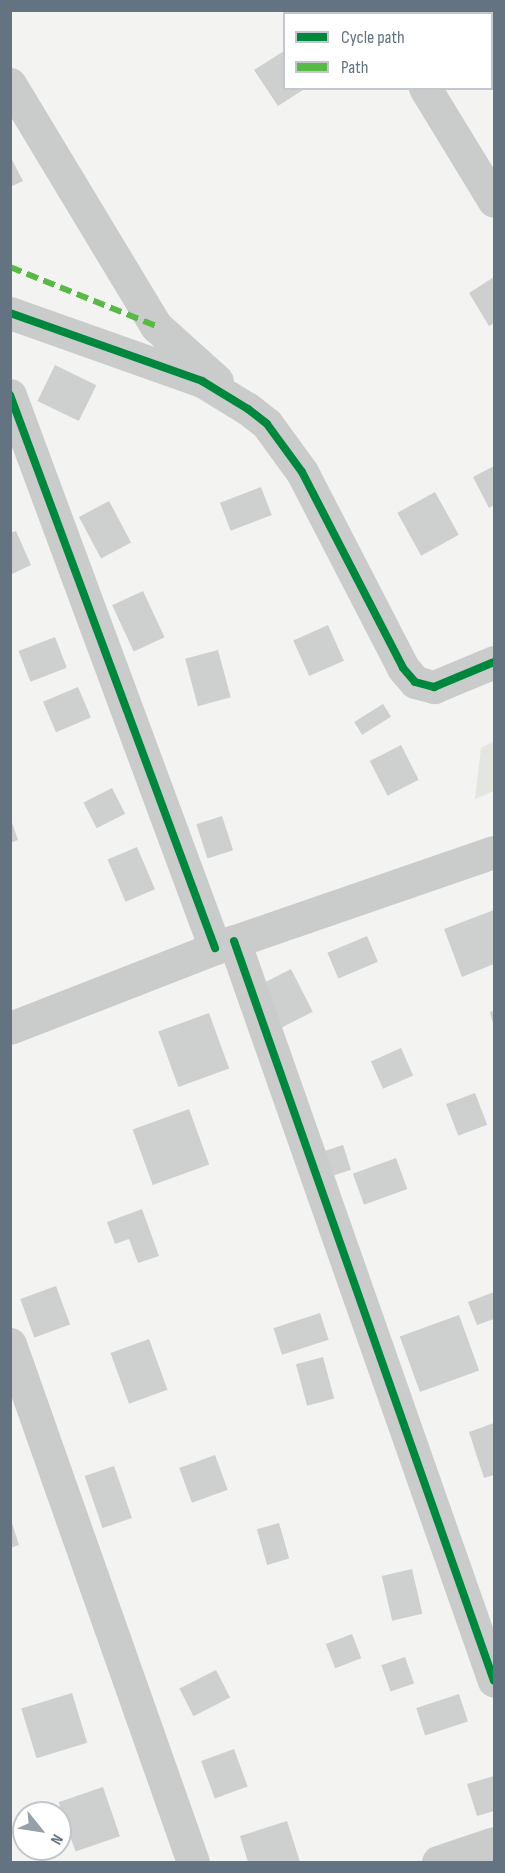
<!DOCTYPE html>
<style>
body{margin:0}
#map{position:relative;width:505px;height:1873px;overflow:hidden;background:#f3f3f1;font-family:"Sofia Sans Condensed",sans-serif}
div>[style]{position:absolute}
.green>*{inset:0;background:#e2e6df}
.building>*{inset:0;background:#cecfcf;transform-origin:0 0}
.minor>*{height:33px;margin:-16.5px;padding:0 16.5px;transform-origin:16.5px;border-radius:16.5px;background:#cacccc}
.quiet>*{height:6px;margin-top:-3px;transform-origin:0;background:repeating-linear-gradient(90deg,#58b947 0 12px,transparent 0 18px)}
.cycleway>*{height:8px;margin:-4px;padding:0 4px;transform-origin:4px;border-radius:4px;background:#00873e}
span{translate:-50% -50%;white-space:nowrap;text-align:center;line-height:1.15;-webkit-text-stroke:6px #fff;paint-order:stroke}
.frame{position:absolute;inset:0;border:12px solid #637382;pointer-events:none}
.legend{position:absolute;left:283px;top:12px;width:210px;height:78px;box-sizing:border-box;background:#fff;border:2px solid #c1c7cd;margin:0;padding:8px 10px;list-style:none;font-size:18px;color:#637382}
.legend li{display:flex;align-items:center;gap:12px;height:30px}
.legend b{width:30px;border:2px solid #c1c7cd}
.north{position:absolute;left:12px;top:1801px;width:60px;height:60px;box-sizing:border-box;background:#fff;border:2px solid #c1c7cd;border-radius:50%;rotate:120deg;font-size:16px;font-weight:700;line-height:24px;text-align:center;color:#637382}
.north::after{content:'';display:block;margin:auto;width:21px;height:27px;background:#95a0a9;clip-path:polygon(50% 0,100% 100%,50% 72%,0 100%)}
</style>
<div id="map">
<div class="green">
<i style="clip-path:polygon(494px 741px,494px 791px,475px 799px,481px 748px)"></i>
</div>
<div class="building">
<i style="clip-path:polygon(284px 51px,284px 88px,306px 88px,278px 106px,254px 70px)"></i>
<i style="clip-path:polygon(10px 156px,23px 181px,10px 187px)"></i>
<i style="clip-path:polygon(494px 277px,494px 323px,489px 326px,469px 293px)"></i>
<i style="left:55px;top:365px;width:46px;height:40px;rotate:26deg"></i>
<i style="clip-path:polygon(494px 466px,494px 505px,489px 508px,473px 477px)"></i>
<i style="left:261px;top:487px;width:30px;height:44px;rotate:69deg"></i>
<i style="left:435px;top:492px;width:49px;height:43px;rotate:61deg"></i>
<i style="left:109px;top:501px;width:47px;height:34px;rotate:62deg"></i>
<i style="clip-path:polygon(16px 531px,31px 565px,10px 575px,10px 533px)"></i>
<i style="left:143px;top:591px;width:51px;height:34px;rotate:65deg"></i>
<i style="left:328px;top:625px;width:39px;height:38px;rotate:66deg"></i>
<i style="left:55px;top:637px;width:33px;height:39px;rotate:69deg"></i>
<i style="left:218px;top:650px;width:49px;height:34px;rotate:75deg"></i>
<i style="left:78px;top:687px;width:33px;height:38px;rotate:67deg"></i>
<i style="left:383px;top:704px;width:15px;height:34px;rotate:58deg"></i>
<i style="left:401px;top:745px;width:39px;height:35px;rotate:63deg"></i>
<i style="left:112px;top:788px;width:29px;height:32px;rotate:63deg"></i>
<i style="left:222px;top:816px;width:36px;height:27px;rotate:72deg"></i>
<i style="clip-path:polygon(10px 817px,18px 840px,10px 843px)"></i>
<i style="left:137px;top:847px;width:46px;height:32px;rotate:67deg"></i>
<i style="clip-path:polygon(494px 910px,494px 964px,462px 977px,444px 929px)"></i>
<i style="left:367px;top:936px;width:28px;height:43px;rotate:67deg"></i>
<i style="left:291px;top:969px;width:48px;height:37px;rotate:63deg"></i>
<i style="clip-path:polygon(494px 1011px,494px 1027px,490px 1012px)"></i>
<i style="left:209px;top:1013px;width:59px;height:54px;rotate:70deg"></i>
<i style="left:401px;top:1048px;width:30px;height:33px;rotate:66deg"></i>
<i style="left:475px;top:1093px;width:34px;height:31px;rotate:69deg"></i>
<i style="left:189px;top:1109px;width:59px;height:60px;rotate:70deg"></i>
<i style="left:343px;top:1145px;width:26px;height:37px;rotate:72deg"></i>
<i style="left:396px;top:1158px;width:33px;height:46px;rotate:70deg"></i>
<i style="clip-path:polygon(142px 1209px,159px 1256px,138px 1263px,129px 1239px,115px 1244px,107px 1222px)"></i>
<i style="left:56px;top:1286px;width:41px;height:38px;rotate:70deg"></i>
<i style="clip-path:polygon(494px 1292px,494px 1319px,477px 1325px,468px 1302px)"></i>
<i style="left:320px;top:1313px;width:28px;height:49px;rotate:72deg"></i>
<i style="left:459px;top:1315px;width:59px;height:63px;rotate:70deg"></i>
<i style="left:149px;top:1339px;width:54px;height:41px;rotate:70deg"></i>
<i style="left:323px;top:1357px;width:43px;height:28px;rotate:75deg"></i>
<i style="clip-path:polygon(494px 1423px,494px 1475px,484px 1478px,469px 1432px)"></i>
<i style="left:215px;top:1455px;width:37px;height:38px;rotate:70deg"></i>
<i style="left:114px;top:1466px;width:55px;height:31px;rotate:71deg"></i>
<i style="clip-path:polygon(10px 1517px,19px 1545px,10px 1548px)"></i>
<i style="left:279px;top:1523px;width:37px;height:23px;rotate:74deg"></i>
<i style="left:412px;top:1569px;width:46px;height:31px;rotate:77deg"></i>
<i style="left:352px;top:1634px;width:26px;height:28px;rotate:69deg"></i>
<i style="left:405px;top:1657px;width:28px;height:25px;rotate:71deg"></i>
<i style="left:216px;top:1670px;width:31px;height:41px;rotate:63deg"></i>
<i style="left:72px;top:1693px;width:52px;height:53px;rotate:73deg"></i>
<i style="left:459px;top:1694px;width:29px;height:45px;rotate:72deg"></i>
<i style="left:234px;top:1749px;width:40px;height:35px;rotate:70deg"></i>
<i style="clip-path:polygon(494px 1776px,494px 1811px,477px 1816px,467px 1784px)"></i>
<i style="left:103px;top:1787px;width:52px;height:47px;rotate:71deg"></i>
<i style="clip-path:polygon(287px 1821px,300px 1862px,248px 1862px,240px 1836px)"></i>
</div>
<div class="minor">
<i style="left:377px;top:10px;width:4px;rotate:76deg"></i>
<i style="left:10px;top:84px;width:283px;rotate:58.9deg"></i>
<i style="left:156px;top:326px;width:82px;rotate:42deg"></i>
<i style="left:425px;top:88px;width:132px;rotate:58.6deg"></i>
<i style="left:10px;top:313px;width:204px;rotate:19.5deg"></i>
<i style="left:202px;top:381px;width:54px;rotate:31.3deg"></i>
<i style="left:248px;top:409px;width:24px;rotate:38deg"></i>
<i style="left:267px;top:424px;width:59px;rotate:53.9deg"></i>
<i style="left:302px;top:472px;width:220px;rotate:62.7deg"></i>
<i style="left:403px;top:668px;width:18px;rotate:49deg"></i>
<i style="left:415px;top:682px;width:20px;rotate:15deg"></i>
<i style="left:434px;top:687px;width:65px;rotate:-22.6deg"></i>
<i style="left:10px;top:395px;width:590px;rotate:69.66deg"></i>
<i style="left:234px;top:941px;width:784px;rotate:70.64deg"></i>
<i style="left:10px;top:1028px;width:220px;rotate:-21.3deg"></i>
<i style="left:215px;top:948px;width:295px;rotate:-19deg"></i>
<i style="left:10px;top:1344px;width:549px;rotate:70.54deg"></i>
<i style="left:438px;top:1862px;width:59px;rotate:-18.7deg"></i>
</div>
<div class="quiet">
<i style="left:10px;top:267px;width:157px;rotate:22deg"></i>
</div>
<div class="cycleway">
<i style="left:10px;top:313px;width:204px;rotate:19.5deg"></i>
<i style="left:202px;top:381px;width:54px;rotate:31.3deg"></i>
<i style="left:248px;top:409px;width:24px;rotate:38deg"></i>
<i style="left:267px;top:424px;width:59px;rotate:53.9deg"></i>
<i style="left:302px;top:472px;width:220px;rotate:62.7deg"></i>
<i style="left:403px;top:668px;width:18px;rotate:49deg"></i>
<i style="left:415px;top:682px;width:20px;rotate:15deg"></i>
<i style="left:434px;top:687px;width:65px;rotate:-22.6deg"></i>
<i style="left:10px;top:395px;width:590px;rotate:69.66deg"></i>
<i style="left:234px;top:941px;width:784px;rotate:70.64deg"></i>
</div>
<div class="frame"></div>
<ul class="legend">
<li><b style="height:8px;background:#00873e"></b>Cycle path</li>
<li><b style="height:8px;background:#58b947"></b>Path</li>
</ul>
<div class="north">N</div>
</div>
